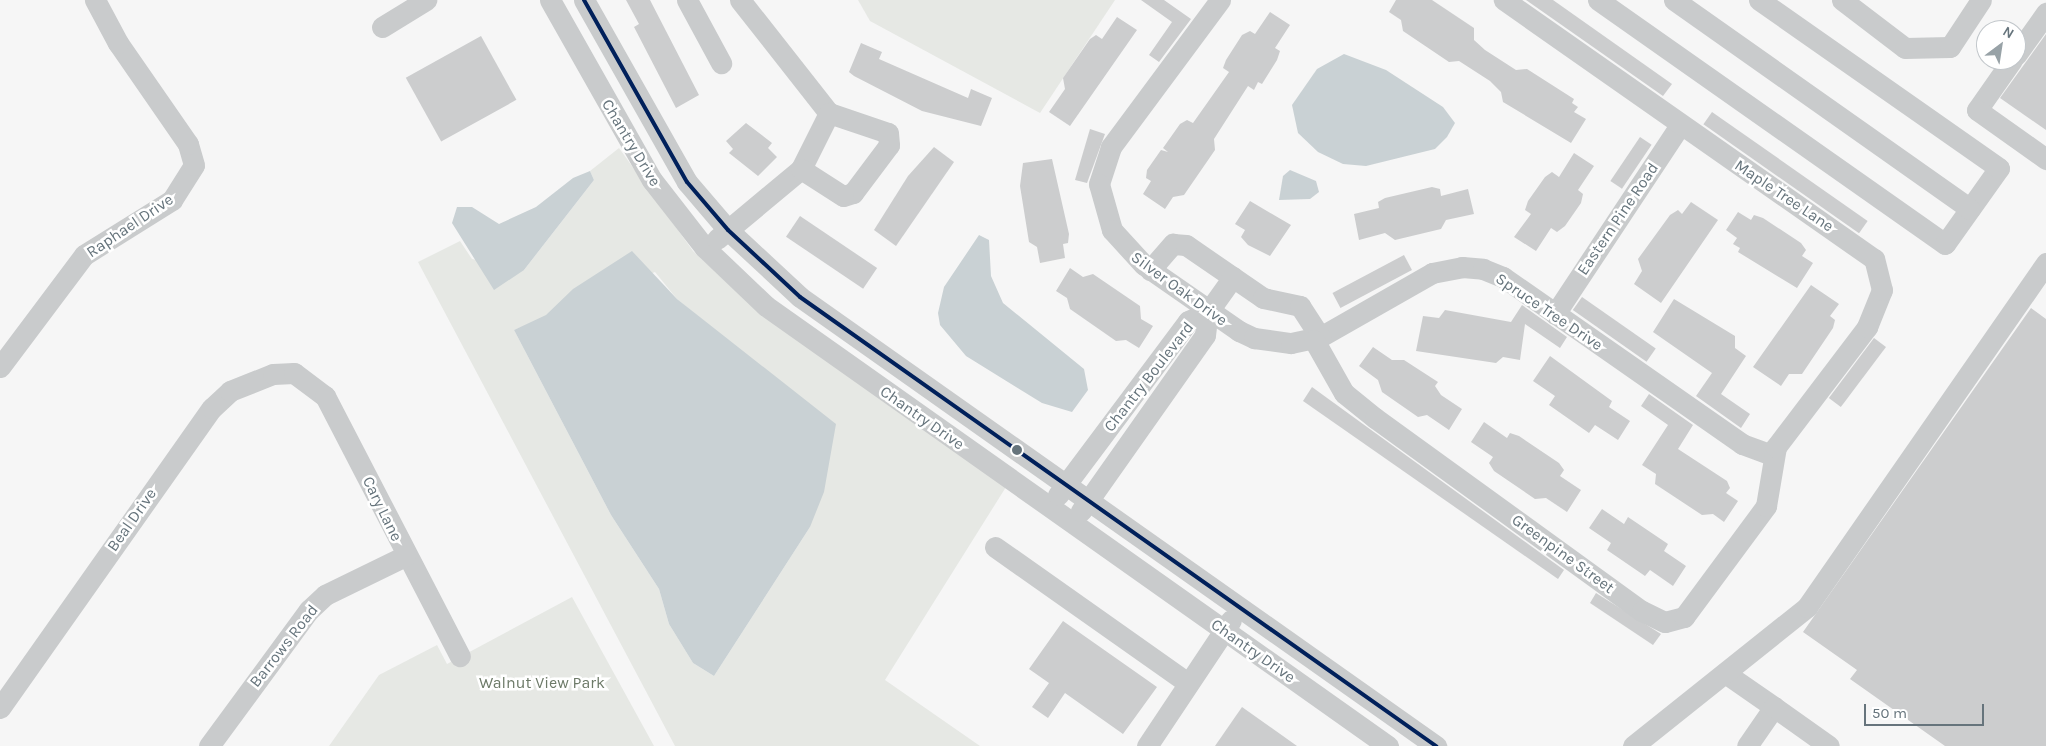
<!DOCTYPE html>
<style>
body{margin:0}
#map{position:relative;width:2046px;height:746px;overflow:hidden;background:#f6f6f6;font-family:Karla,sans-serif}
div>[style]{position:absolute}
.green>*{inset:0;background:#e6e8e4}
.water>*{inset:0;background:#c9d1d4}
.building>*{inset:0;background:#cccdce;transform-origin:0 0}
.minor>*{height:21px;margin:-10.5px;padding:0 10.5px;transform-origin:10.5px;border-radius:10.5px;background:#c9cbcc}
.bus-1>*{height:4px;margin:-2px;padding:0 2px;transform-origin:2px;border-radius:2px;background:#00205b}
.dots>*{width:14px;height:14px;translate:-50% -50%;box-sizing:border-box;border:2px solid #fff;border-radius:50%}
span{translate:-50% -50%;white-space:nowrap;text-align:center;line-height:1.15;-webkit-text-stroke:5px #fff;paint-order:stroke}
.street-label{font-size:16px;color:#66747c}
.park-label{font-size:16px;color:#6d7a68}
.north{position:absolute;left:1976px;top:20px;width:50px;height:50px;box-sizing:border-box;background:#fff;border:1px solid #c2c7cb;border-radius:50%;rotate:31deg;font-size:14px;font-weight:700;line-height:20px;text-align:center;color:#66747c}
.north::after{content:'';display:block;margin:auto;width:18px;height:22px;background:#98a2a7;clip-path:polygon(50% 0,100% 100%,50% 72%,0 100%)}
.scale{position:absolute;left:1864px;top:704px;width:120px;height:22px;box-sizing:border-box;border:2px solid #66747c;border-top:0;padding-left:6px;font-size:15px;line-height:18px;white-space:nowrap;color:#66747c;-webkit-text-stroke:4px #fff;paint-order:stroke}
</style>
<div id="map">
<div class="green">
<i style="clip-path:polygon(858px 0,1115px 0,1040px 113px,870px 21px)"></i>
<i style="clip-path:polygon(evenodd,619px 148px,693px 251px,756px 310px,1006px 487px,885px 680px,980px 746px,675px 746px,418px 262px,460px 241px,472px 259px,524px 270px,594px 180px,590px 171px,619px 148px,655px 272px,677px 299px,751px 360px,810px 527px,714px 676px,693px 663px,669px 624px,659px 589px,611px 515px,514px 330px,655px 272px)"></i>
<i style="clip-path:polygon(572px 597px,654px 746px,329px 746px,379px 675px,437px 645px,447px 664px)"></i>
</div>
<div class="water">
<i style="clip-path:polygon(1344px 54px,1386px 70px,1443px 107px,1455px 123px,1447px 137px,1435px 149px,1366px 166px,1343px 164px,1318px 152px,1298px 133px,1292px 105px,1317px 69px)"></i>
<i style="clip-path:polygon(1290px 170px,1316px 181px,1319px 192px,1310px 199px,1279px 200px,1283px 176px)"></i>
<i style="clip-path:polygon(590px 171px,594px 180px,524px 270px,494px 290px,452px 223px,457px 207px,472px 207px,499px 224px,536px 207px,573px 178px)"></i>
<i style="clip-path:polygon(979px 235px,989px 240px,991px 276px,1003px 303px,1084px 369px,1088px 390px,1072px 412px,1042px 403px,966px 356px,940px 325px,938px 313px,944px 287px)"></i>
<i style="clip-path:polygon(632px 251px,677px 299px,836px 424px,824px 492px,810px 527px,714px 676px,693px 663px,669px 624px,659px 589px,611px 515px,514px 330px,546px 315px,573px 289px)"></i>
</div>
<div class="building">
<i style="clip-path:polygon(626px 0,650px 0,699px 95px,676px 108px,634px 27px,639px 24px)"></i>
<i style="clip-path:polygon(1141px 0,1164px 0,1191px 19px,1159px 62px,1149px 55px,1172px 22px)"></i>
<i style="clip-path:polygon(1396px 0,1432px 0,1474px 28px,1474px 40px,1485px 50px,1516px 70px,1527px 69px,1574px 99px,1572px 103px,1578px 107px,1574px 112px,1586px 119px,1571px 143px,1503px 102px,1501px 92px,1490px 81px,1459px 61px,1449px 62px,1403px 31px,1401px 20px,1389px 12px)"></i>
<i style="clip-path:polygon(1526px 0,1553px 0,1672px 84px,1663px 96px)"></i>
<i style="clip-path:polygon(1270px 12px,1290px 25px,1275px 48px,1280px 51px,1277px 60px,1262px 84px,1258px 82px,1254px 90px,1248px 86px,1214px 139px,1215px 150px,1184px 195px,1173px 197px,1165px 209px,1143px 194px,1151px 181px,1146px 178px,1147px 170px,1161px 150px,1168px 152px,1163px 148px,1180px 124px,1187px 120px,1193px 123px,1229px 72px,1223px 68px,1226px 60px,1242px 35px,1250px 31px,1255px 34px)"></i>
<i style="clip-path:polygon(1117px 17px,1137px 30px,1070px 126px,1049px 112px,1065px 89px,1063px 78px,1090px 39px,1096px 35px,1102px 39px)"></i>
<i style="clip-path:polygon(2046px 34px,2046px 130px,2000px 98px)"></i>
<i style="left:481px;top:36px;width:73px;height:86px;rotate:61deg"></i>
<i style="clip-path:polygon(861px 43px,882px 52px,879px 59px,968px 98px,971px 89px,992px 98px,981px 126px,922px 111px,854px 76px,849px 72px)"></i>
<i style="left:1712px;top:112px;width:190px;height:15px;rotate:35deg"></i>
<i style="clip-path:polygon(746px 123px,772px 143px,768px 148px,777px 157px,758px 176px,729px 153px,733px 149px,726px 141px)"></i>
<i style="clip-path:polygon(1090px 129px,1105px 134px,1087px 183px,1075px 180px)"></i>
<i style="left:1640px;top:137px;width:14px;height:53px;rotate:34deg"></i>
<i style="clip-path:polygon(934px 147px,954px 162px,896px 246px,874px 230px,908px 176px)"></i>
<i style="clip-path:polygon(1574px 153px,1594px 166px,1578px 190px,1583px 194px,1581px 203px,1565px 226px,1557px 232px,1551px 228px,1536px 251px,1514px 237px,1531px 214px,1525px 210px,1528px 201px,1545px 177px,1552px 172px,1559px 177px)"></i>
<i style="clip-path:polygon(1052px 159px,1069px 234px,1068px 243px,1063px 244px,1065px 258px,1040px 263px,1037px 247px,1029px 242px,1020px 186px,1023px 163px)"></i>
<i style="clip-path:polygon(1432px 187px,1440px 189px,1441px 196px,1468px 189px,1474px 214px,1446px 220px,1441px 229px,1395px 240px,1385px 233px,1359px 240px,1354px 214px,1379px 208px,1378px 202px,1385px 198px)"></i>
<i style="clip-path:polygon(1250px 201px,1291px 225px,1270px 256px,1248px 245px,1241px 237px,1245px 230px,1235px 224px)"></i>
<i style="clip-path:polygon(1691px 202px,1718px 220px,1661px 303px,1634px 284px,1642px 271px,1638px 259px,1670px 215px,1678px 210px,1682px 214px)"></i>
<i style="clip-path:polygon(1738px 212px,1751px 220px,1754px 215px,1763px 218px,1801px 243px,1806px 250px,1802px 256px,1813px 263px,1797px 288px,1738px 252px,1740px 248px,1733px 244px,1737px 238px,1726px 230px)"></i>
<i style="left:800px;top:216px;width:93px;height:25px;rotate:34deg"></i>
<i style="left:1404px;top:255px;width:17px;height:81px;rotate:62deg"></i>
<i style="clip-path:polygon(1070px 268px,1083px 277px,1093px 274px,1140px 306px,1141px 319px,1153px 326px,1139px 348px,1126px 340px,1116px 341px,1070px 309px,1067px 298px,1056px 291px)"></i>
<i style="clip-path:polygon(1811px 285px,1839px 304px,1830px 316px,1835px 320px,1833px 328px,1802px 374px,1789px 374px,1781px 386px,1753px 367px)"></i>
<i style="left:1582px;top:297px;width:90px;height:16px;rotate:35deg"></i>
<i style="clip-path:polygon(1674px 299px,1735px 336px,1735px 348px,1746px 356px,1721px 394px,1750px 414px,1741px 428px,1696px 396px,1712px 373px,1653px 332px)"></i>
<i style="clip-path:polygon(1522px 305px,1567px 337px,1560px 348px,1525px 324px,1520px 360px,1503px 357px,1496px 363px,1416px 351px,1423px 316px,1439px 318px,1445px 310px,1511px 322px)"></i>
<i style="clip-path:polygon(2031px 308px,2046px 319px,2046px 746px,1945px 746px,1850px 679px,1857px 670px,1803px 632px)"></i>
<i style="left:1874px;top:338px;width:15px;height:75px;rotate:37deg"></i>
<i style="clip-path:polygon(1373px 347px,1392px 360px,1404px 360px,1438px 382px,1435px 386px,1441px 395px,1462px 409px,1449px 430px,1427px 415px,1418px 417px,1382px 392px,1378px 380px,1359px 366px)"></i>
<i style="clip-path:polygon(1550px 356px,1612px 401px,1609px 407px,1630px 421px,1618px 440px,1595px 425px,1589px 433px,1549px 405px,1555px 396px,1533px 381px)"></i>
<i style="clip-path:polygon(1312px 387px,1564px 570px,1558px 579px,1303px 401px)"></i>
<i style="clip-path:polygon(1649px 394px,1693px 425px,1678px 449px,1727px 481px,1730px 488px,1726px 493px,1738px 501px,1724px 522px,1713px 514px,1702px 515px,1655px 484px,1656px 474px,1642px 465px,1668px 425px,1641px 406px)"></i>
<i style="clip-path:polygon(1484px 422px,1507px 438px,1510px 433px,1519px 436px,1559px 463px,1564px 470px,1560px 476px,1581px 490px,1567px 512px,1546px 498px,1535px 499px,1494px 471px,1489px 463px,1493px 457px,1471px 442px)"></i>
<i style="clip-path:polygon(1602px 509px,1624px 524px,1628px 517px,1668px 544px,1664px 551px,1686px 566px,1673px 586px,1650px 570px,1645px 576px,1607px 550px,1611px 543px,1589px 528px)"></i>
<i style="clip-path:polygon(1596px 593px,1661px 634px,1653px 645px,1590px 603px)"></i>
<i style="clip-path:polygon(1063px 621px,1157px 687px,1123px 734px,1065px 693px,1048px 718px,1032px 707px,1049px 683px,1029px 669px)"></i>
<i style="clip-path:polygon(1242px 707px,1297px 746px,1215px 746px)"></i>
</div>
<div class="minor">
<i style="left:550px;top:0;width:207px;rotate:60.5deg"></i>
<i style="left:652px;top:180px;width:86px;rotate:52.1deg"></i>
<i style="left:705px;top:248px;width:84px;rotate:43.6deg"></i>
<i style="left:766px;top:306px;width:762px;rotate:35.28deg"></i>
<i style="left:584px;top:0;width:209px;rotate:60.5deg"></i>
<i style="left:687px;top:182px;width:63px;rotate:49.5deg"></i>
<i style="left:728px;top:230px;width:98px;rotate:42.9deg"></i>
<i style="left:800px;top:297px;width:779px;rotate:35.22deg"></i>
<i style="left:687px;top:0;width:72px;rotate:61.6deg"></i>
<i style="left:740px;top:0;width:144px;rotate:51.8deg"></i>
<i style="left:1220px;top:0;width:183px;rotate:126.6deg"></i>
<i style="left:1111px;top:147px;width:39px;rotate:108deg"></i>
<i style="left:1099px;top:184px;width:48px;rotate:74.2deg"></i>
<i style="left:1112px;top:230px;width:47px;rotate:47.6deg"></i>
<i style="left:1144px;top:265px;width:116px;rotate:34.8deg"></i>
<i style="left:1239px;top:331px;width:17px;rotate:25deg"></i>
<i style="left:1254px;top:338px;width:37px;rotate:8deg"></i>
<i style="left:1291px;top:343px;width:30px;rotate:-12deg"></i>
<i style="left:1320px;top:337px;width:129px;rotate:-29.7deg"></i>
<i style="left:1432px;top:273px;width:31px;rotate:-11deg"></i>
<i style="left:1462px;top:267px;width:21px;rotate:5deg"></i>
<i style="left:1483px;top:269px;width:22px;rotate:22deg"></i>
<i style="left:1503px;top:277px;width:292px;rotate:34.9deg"></i>
<i style="left:1742px;top:444px;width:33px;rotate:20deg"></i>
<i style="left:1598px;top:0;width:424px;rotate:35.1deg"></i>
<i style="left:1945px;top:244px;width:93px;rotate:-54.6deg"></i>
<i style="left:1999px;top:168px;width:293px;rotate:-145deg"></i>
<i style="left:1674px;top:0;width:362px;rotate:35.2deg"></i>
<i style="left:1842px;top:0;width:79px;rotate:37.3deg"></i>
<i style="left:1905px;top:48px;width:45px;rotate:-1.3deg"></i>
<i style="left:1950px;top:47px;width:56px;rotate:-56.6deg"></i>
<i style="left:382px;top:27px;width:52px;rotate:-31.5deg"></i>
<i style="left:2016px;top:55px;width:52px;rotate:-54.5deg"></i>
<i style="left:2012px;top:60px;width:61px;rotate:125deg"></i>
<i style="left:1977px;top:110px;width:85px;rotate:35.4deg"></i>
<i style="left:717px;top:239px;width:109px;rotate:-39.8deg"></i>
<i style="left:801px;top:169px;width:63px;rotate:-63.4deg"></i>
<i style="left:829px;top:113px;width:62px;rotate:18.7deg"></i>
<i style="left:888px;top:133px;width:12px;rotate:85deg"></i>
<i style="left:889px;top:145px;width:60px;rotate:126.9deg"></i>
<i style="left:853px;top:193px;width:10px;rotate:163deg"></i>
<i style="left:843px;top:196px;width:50px;rotate:-147.3deg"></i>
<i style="left:1150px;top:270px;width:35px;rotate:-49deg"></i>
<i style="left:1173px;top:244px;width:13px;rotate:4deg"></i>
<i style="left:1186px;top:245px;width:93px;rotate:34.5deg"></i>
<i style="left:1263px;top:298px;width:38px;rotate:12deg"></i>
<i style="left:1300px;top:306px;width:37px;rotate:57deg"></i>
<i style="left:1555px;top:314px;width:227px;rotate:-56.5deg"></i>
<i style="left:1314px;top:340px;width:61px;rotate:60.5deg"></i>
<i style="left:1344px;top:393px;width:40px;rotate:39deg"></i>
<i style="left:1375px;top:418px;width:329px;rotate:35.9deg"></i>
<i style="left:1642px;top:611px;width:25px;rotate:26deg"></i>
<i style="left:1665px;top:622px;width:20px;rotate:-15deg"></i>
<i style="left:1684px;top:617px;width:138px;rotate:-53.5deg"></i>
<i style="left:1766px;top:506px;width:60px;rotate:-80.4deg"></i>
<i style="left:1776px;top:447px;width:151px;rotate:-52.8deg"></i>
<i style="left:1867px;top:327px;width:40px;rotate:-68deg"></i>
<i style="left:1882px;top:290px;width:32px;rotate:-104deg"></i>
<i style="left:1874px;top:259px;width:452px;rotate:-145deg"></i>
<i style="left:0;top:367px;width:140px;rotate:-53.1deg"></i>
<i style="left:84px;top:255px;width:104px;rotate:-32deg"></i>
<i style="left:172px;top:200px;width:41px;rotate:-57.8deg"></i>
<i style="left:194px;top:165px;width:22px;rotate:-106deg"></i>
<i style="left:188px;top:144px;width:123px;rotate:-124.7deg"></i>
<i style="left:118px;top:43px;width:49px;rotate:-118.1deg"></i>
<i style="left:1058px;top:495px;width:217px;rotate:-53.2deg"></i>
<i style="left:1188px;top:321px;width:22px;rotate:-24deg"></i>
<i style="left:1208px;top:312px;width:43px;rotate:-54.5deg"></i>
<i style="left:1081px;top:511px;width:215px;rotate:-54.8deg"></i>
<i style="left:1205px;top:335px;width:23px;rotate:-83deg"></i>
<i style="left:995px;top:547px;width:236px;rotate:35.2deg"></i>
<i style="left:1725px;top:673px;width:60px;rotate:34.8deg"></i>
<i style="left:1774px;top:707px;width:47px;rotate:124.7deg"></i>
<i style="left:1774px;top:707px;width:67px;rotate:35.3deg"></i>
<i style="left:0;top:708px;width:367px;rotate:-54.8deg"></i>
<i style="left:212px;top:408px;width:25px;rotate:-43deg"></i>
<i style="left:230px;top:391px;width:46px;rotate:-21.6deg"></i>
<i style="left:273px;top:374px;width:21px;rotate:-3deg"></i>
<i style="left:294px;top:373px;width:39px;rotate:37deg"></i>
<i style="left:325px;top:396px;width:293px;rotate:62.6deg"></i>
<i style="left:209px;top:746px;width:169px;rotate:-53.7deg"></i>
<i style="left:309px;top:610px;width:22px;rotate:-43deg"></i>
<i style="left:325px;top:595px;width:89px;rotate:-26deg"></i>
<i style="left:1147px;top:746px;width:151px;rotate:-56.3deg"></i>
<i style="left:1633px;top:746px;width:223px;rotate:-38.6deg"></i>
<i style="left:1807px;top:607px;width:419px;rotate:-55.2deg"></i>
</div>
<div class="bus-1">
<i style="left:584px;top:0;width:209px;rotate:60.5deg"></i>
<i style="left:687px;top:182px;width:63px;rotate:49.5deg"></i>
<i style="left:728px;top:230px;width:98px;rotate:42.9deg"></i>
<i style="left:800px;top:297px;width:779px;rotate:35.22deg"></i>
</div>
<div class="dots">
<i style="left:1017px;top:450px;background:#66747c"></i>
</div>
<div class="street-label">
<span style="left:631px;top:143px;rotate:59deg">Chantry Drive</span>
<span style="left:1784px;top:196px;rotate:34deg">Maple Tree Lane</span>
<span style="left:1618px;top:219px;rotate:-56deg">Eastern Pine Road</span>
<span style="left:130px;top:226px;rotate:-34deg">Raphael Drive</span>
<span style="left:1179px;top:289px;rotate:36deg">Silver Oak Drive</span>
<span style="left:1549px;top:312px;rotate:34deg">Spruce Tree Drive</span>
<span style="left:1149px;top:377px;rotate:-52deg">Chantry Boulevard</span>
<span style="left:922px;top:418px;rotate:35deg">Chantry Drive</span>
<span style="left:382px;top:509px;rotate:64deg">Cary Lane</span>
<span style="left:132px;top:520px;rotate:-55deg">Beal Drive</span>
<span style="left:1563px;top:554px;rotate:36deg">Greenpine Street</span>
<span style="left:284px;top:646px;rotate:-52deg">Barrows Road</span>
<span style="left:1253px;top:651px;rotate:35deg">Chantry Drive</span>
</div>
<div class="park-label">
<span style="left:542px;top:683px">Walnut View Park</span>
</div>
<div class="north">N</div>
<div class="scale">50 m</div>
</div>
